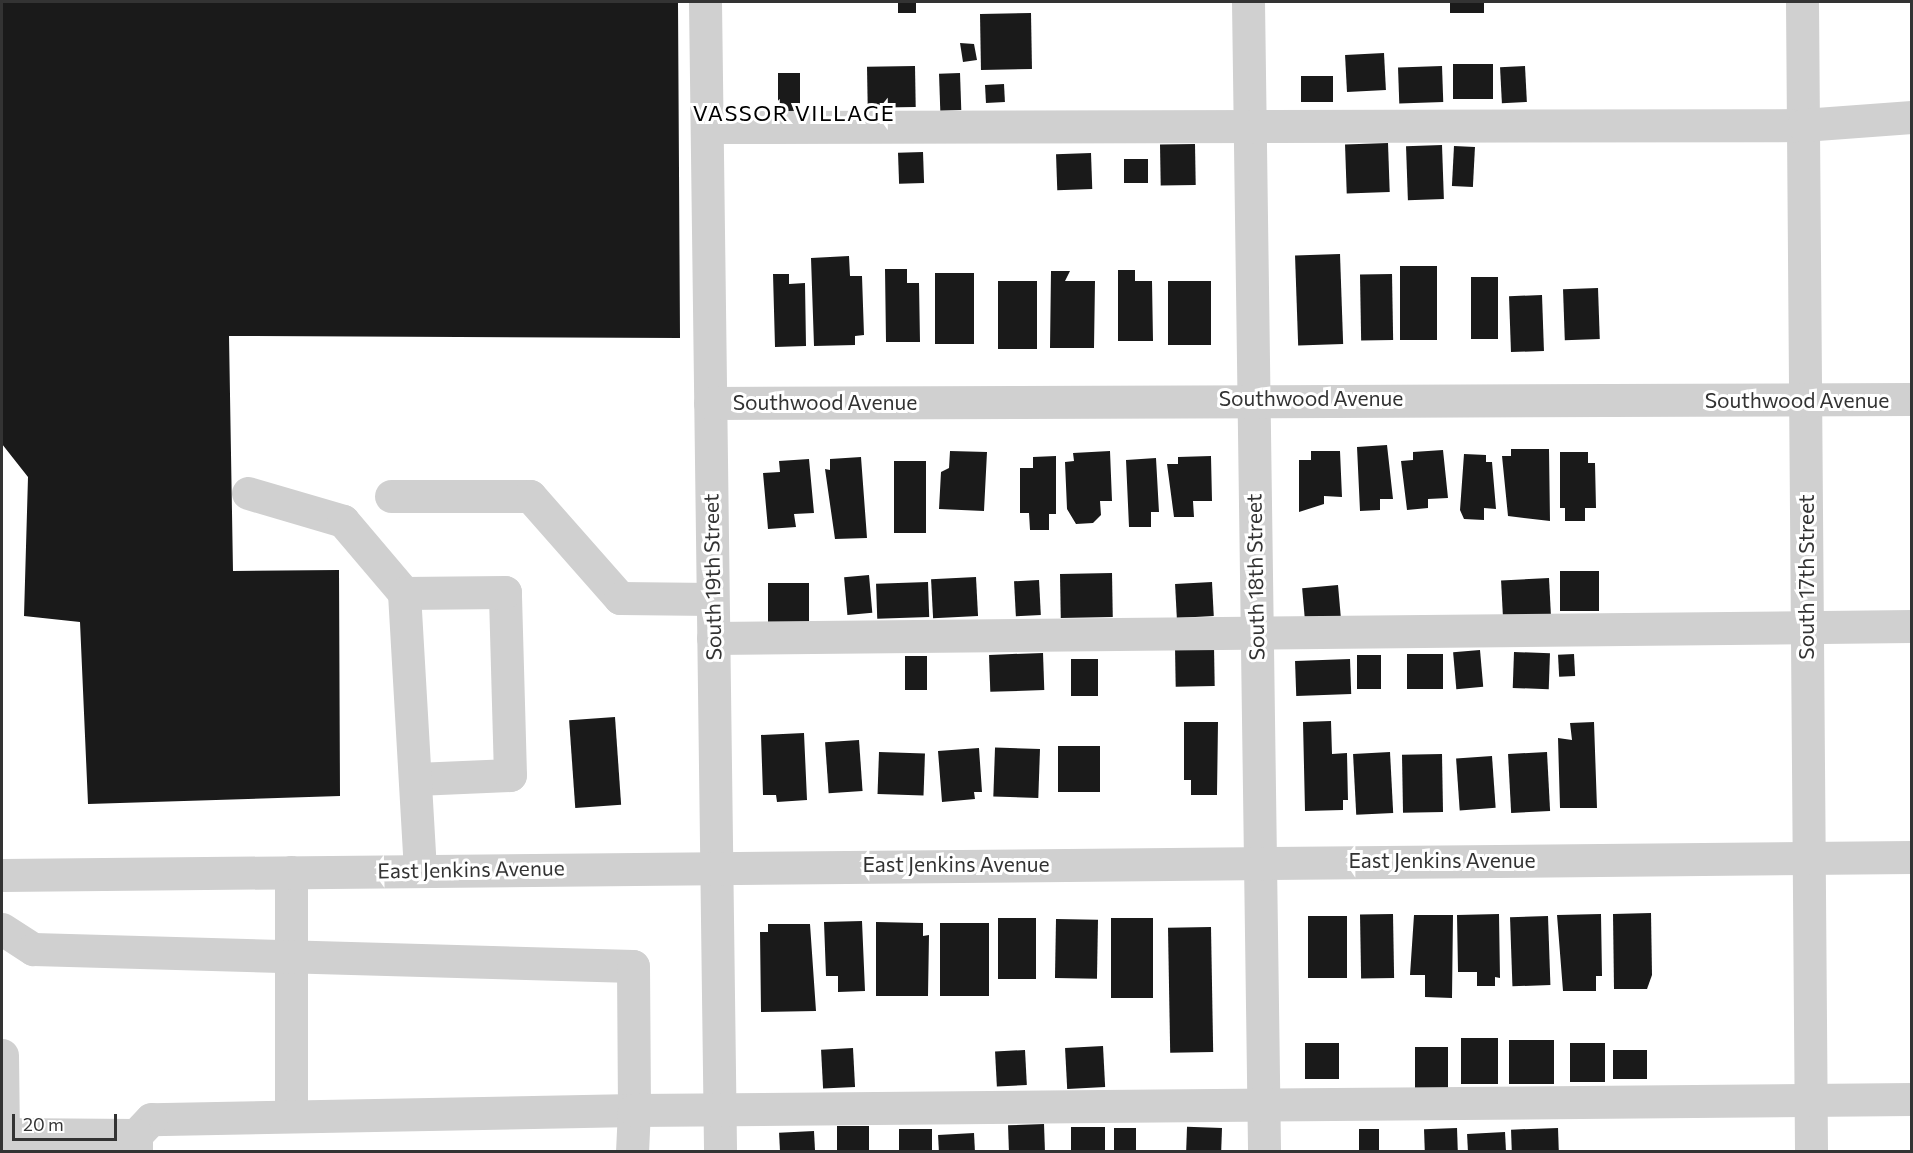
<!DOCTYPE html>
<style>
body{margin:0}
#map{position:relative;width:1913px;height:1153px;overflow:hidden;background:#fff;font-family:Commissioner,sans-serif}
div>[style]{position:absolute}
.building>*{inset:0;background:#1a1a1a;transform-origin:0 0}
.minor>*{height:33px;margin:-16.5px;padding:0 16.5px;transform-origin:16.5px;border-radius:16.5px;background:#d0d0d0}
span{translate:-50% -50%;white-space:nowrap;text-align:center;line-height:1.15;-webkit-text-stroke:6px #fff;paint-order:stroke}
.street-label{font-size:21px;color:#333}
.neighbourhood-label{font-size:22px;color:#000;letter-spacing:1.5px}
.frame{position:absolute;inset:0;border:3px solid #333;pointer-events:none}
.scale{position:absolute;left:12px;top:1114px;width:105px;height:27px;box-sizing:border-box;border:3px solid #333;border-top:0;padding-left:8px;font-size:18px;line-height:21px;white-space:nowrap;color:#333;-webkit-text-stroke:4px #fff;paint-order:stroke}
</style>
<div id="map">
<div class="building">
<i style="clip-path:polygon(2px 2px,678px 2px,680px 338px,229px 336px,233px 571px,339px 570px,340px 796px,88px 804px,80px 622px,24px 616px,28px 477px,2px 444px)"></i>
<i style="left:898px;top:2px;width:18px;height:11px"></i>
<i style="left:1450px;top:2px;width:34px;height:11px"></i>
<i style="left:1031px;top:13px;width:56px;height:51px;rotate:89deg"></i>
<i style="clip-path:polygon(960px 43px,974px 44px,977px 60px,963px 62px)"></i>
<i style="left:1384px;top:53px;width:37px;height:39px;rotate:87deg"></i>
<i style="left:1453px;top:64px;width:40px;height:35px"></i>
<i style="left:915px;top:66px;width:41px;height:48px;rotate:89deg"></i>
<i style="left:1442px;top:66px;width:36px;height:44px;rotate:88deg"></i>
<i style="left:1525px;top:66px;width:36px;height:25px;rotate:87deg"></i>
<i style="left:800px;top:73px;width:38px;height:22px;rotate:90deg"></i>
<i style="left:960px;top:73px;width:37px;height:21px;rotate:88deg"></i>
<i style="left:1333px;top:76px;width:26px;height:32px;rotate:90deg"></i>
<i style="left:1004px;top:84px;width:18px;height:19px;rotate:87deg"></i>
<i style="left:1388px;top:143px;width:49px;height:43px;rotate:88deg"></i>
<i style="left:1195px;top:144px;width:41px;height:35px;rotate:89deg"></i>
<i style="left:1442px;top:145px;width:54px;height:36px;rotate:88deg"></i>
<i style="left:1454px;top:146px;width:21px;height:40px;rotate:3deg"></i>
<i style="left:923px;top:152px;width:31px;height:25px;rotate:88deg"></i>
<i style="left:1091px;top:153px;width:36px;height:35px;rotate:88deg"></i>
<i style="left:1124px;top:159px;width:24px;height:24px"></i>
<i style="left:1340px;top:254px;width:90px;height:45px;rotate:88deg"></i>
<i style="clip-path:polygon(849px 256px,850px 276px,862px 276px,864px 335px,855px 336px,855px 345px,814px 346px,811px 258px)"></i>
<i style="left:1400px;top:266px;width:37px;height:74px"></i>
<i style="clip-path:polygon(885px 269px,907px 269px,907px 283px,919px 283px,920px 342px,886px 342px)"></i>
<i style="clip-path:polygon(1118px 270px,1135px 270px,1135px 281px,1152px 281px,1153px 341px,1118px 341px)"></i>
<i style="clip-path:polygon(1051px 271px,1070px 271px,1065px 281px,1095px 281px,1094px 348px,1050px 348px)"></i>
<i style="left:935px;top:273px;width:39px;height:71px"></i>
<i style="clip-path:polygon(773px 274px,789px 274px,789px 284px,805px 283px,806px 346px,775px 347px)"></i>
<i style="left:1392px;top:274px;width:66px;height:32px;rotate:89deg"></i>
<i style="left:1471px;top:277px;width:27px;height:62px"></i>
<i style="left:998px;top:281px;width:39px;height:68px"></i>
<i style="left:1168px;top:281px;width:43px;height:64px"></i>
<i style="left:1598px;top:288px;width:51px;height:35px;rotate:88deg"></i>
<i style="left:1542px;top:295px;width:56px;height:33px;rotate:88deg"></i>
<i style="clip-path:polygon(1387px 445px,1393px 499px,1380px 499px,1380px 510px,1360px 511px,1357px 447px)"></i>
<i style="clip-path:polygon(1511px 449px,1549px 449px,1550px 521px,1508px 516px,1502px 456px,1511px 456px)"></i>
<i style="clip-path:polygon(1443px 450px,1448px 498px,1428px 499px,1428px 508px,1407px 510px,1401px 461px,1413px 460px,1413px 452px)"></i>
<i style="clip-path:polygon(950px 451px,987px 452px,984px 511px,939px 509px,941px 472px,949px 468px)"></i>
<i style="clip-path:polygon(1110px 451px,1112px 501px,1100px 501px,1101px 515px,1093px 523px,1076px 524px,1067px 509px,1065px 462px,1074px 461px,1073px 453px)"></i>
<i style="clip-path:polygon(1311px 451px,1340px 451px,1342px 497px,1324px 496px,1324px 504px,1299px 512px,1299px 460px,1311px 460px)"></i>
<i style="clip-path:polygon(1560px 452px,1588px 452px,1588px 463px,1595px 463px,1596px 508px,1585px 508px,1585px 521px,1565px 521px,1565px 508px,1560px 508px)"></i>
<i style="clip-path:polygon(1464px 454px,1486px 455px,1486px 462px,1492px 462px,1496px 509px,1484px 508px,1484px 520px,1464px 519px,1460px 510px)"></i>
<i style="clip-path:polygon(1056px 456px,1056px 514px,1049px 514px,1049px 530px,1030px 530px,1029px 513px,1020px 513px,1020px 468px,1033px 468px,1033px 457px)"></i>
<i style="clip-path:polygon(1211px 456px,1212px 501px,1193px 501px,1194px 517px,1174px 517px,1167px 464px,1178px 464px,1178px 457px)"></i>
<i style="clip-path:polygon(861px 457px,867px 538px,835px 539px,825px 469px,830px 470px,830px 459px)"></i>
<i style="clip-path:polygon(1156px 458px,1159px 512px,1151px 512px,1151px 527px,1129px 527px,1126px 460px)"></i>
<i style="clip-path:polygon(809px 459px,814px 513px,794px 514px,796px 527px,768px 529px,763px 473px,780px 472px,779px 461px)"></i>
<i style="left:894px;top:461px;width:32px;height:72px"></i>
<i style="left:1560px;top:571px;width:39px;height:40px"></i>
<i style="left:1112px;top:573px;width:44px;height:52px;rotate:89deg"></i>
<i style="left:869px;top:575px;width:38px;height:25px;rotate:85deg"></i>
<i style="left:976px;top:577px;width:39px;height:45px;rotate:87deg"></i>
<i style="left:1549px;top:578px;width:39px;height:48px;rotate:87deg"></i>
<i style="left:1039px;top:580px;width:35px;height:25px;rotate:87deg"></i>
<i style="left:928px;top:582px;width:35px;height:52px;rotate:88deg"></i>
<i style="left:1212px;top:582px;width:34px;height:37px;rotate:87deg"></i>
<i style="left:768px;top:583px;width:41px;height:41px"></i>
<i style="left:1338px;top:585px;width:33px;height:36px;rotate:85deg"></i>
<i style="left:1214px;top:646px;width:40px;height:39px;rotate:89deg"></i>
<i style="left:1480px;top:650px;width:37px;height:27px;rotate:85deg"></i>
<i style="left:1514px;top:652px;width:36px;height:36px;rotate:2deg"></i>
<i style="left:1043px;top:653px;width:37px;height:54px;rotate:88deg"></i>
<i style="left:1407px;top:654px;width:36px;height:35px"></i>
<i style="left:1574px;top:654px;width:22px;height:16px;rotate:87deg"></i>
<i style="left:1357px;top:655px;width:24px;height:34px"></i>
<i style="left:905px;top:656px;width:22px;height:34px"></i>
<i style="left:1098px;top:659px;width:37px;height:27px;rotate:90deg"></i>
<i style="left:1350px;top:659px;width:35px;height:55px;rotate:88deg"></i>
<i style="left:615px;top:717px;width:88px;height:46px;rotate:86deg"></i>
<i style="clip-path:polygon(1331px 721px,1332px 754px,1347px 753px,1348px 800px,1343px 800px,1343px 810px,1305px 811px,1303px 722px)"></i>
<i style="clip-path:polygon(1184px 722px,1218px 722px,1217px 795px,1191px 795px,1191px 780px,1184px 780px)"></i>
<i style="clip-path:polygon(1594px 722px,1597px 808px,1560px 808px,1558px 738px,1572px 740px,1570px 723px)"></i>
<i style="clip-path:polygon(804px 733px,807px 800px,777px 802px,776px 795px,763px 795px,761px 735px)"></i>
<i style="left:859px;top:740px;width:51px;height:34px;rotate:86deg"></i>
<i style="left:1058px;top:746px;width:42px;height:46px"></i>
<i style="clip-path:polygon(979px 748px,982px 792px,974px 792px,975px 799px,942px 802px,938px 751px)"></i>
<i style="left:1040px;top:749px;width:49px;height:45px;rotate:92deg"></i>
<i style="left:879px;top:752px;width:46px;height:42px;rotate:2deg"></i>
<i style="left:1390px;top:752px;width:61px;height:37px;rotate:87deg"></i>
<i style="left:1547px;top:752px;width:59px;height:39px;rotate:87deg"></i>
<i style="left:1442px;top:754px;width:58px;height:40px;rotate:89deg"></i>
<i style="left:1492px;top:756px;width:52px;height:36px;rotate:86deg"></i>
<i style="clip-path:polygon(1651px 913px,1652px 975px,1647px 989px,1614px 989px,1613px 914px)"></i>
<i style="left:1393px;top:914px;width:64px;height:33px;rotate:89deg"></i>
<i style="clip-path:polygon(1499px 914px,1500px 978px,1495px 977px,1495px 986px,1477px 986px,1477px 972px,1458px 972px,1457px 915px)"></i>
<i style="clip-path:polygon(1601px 914px,1602px 976px,1596px 976px,1596px 991px,1563px 991px,1557px 915px)"></i>
<i style="clip-path:polygon(1414px 915px,1453px 915px,1452px 998px,1425px 997px,1425px 975px,1410px 975px)"></i>
<i style="left:1308px;top:916px;width:39px;height:62px"></i>
<i style="left:1548px;top:916px;width:69px;height:38px;rotate:88deg"></i>
<i style="left:998px;top:918px;width:38px;height:61px"></i>
<i style="left:1111px;top:918px;width:42px;height:80px"></i>
<i style="left:1056px;top:919px;width:42px;height:59px;rotate:1deg"></i>
<i style="clip-path:polygon(862px 921px,865px 991px,838px 992px,838px 976px,826px 976px,824px 922px)"></i>
<i style="clip-path:polygon(876px 922px,923px 923px,923px 936px,929px 935px,928px 996px,876px 996px)"></i>
<i style="left:940px;top:923px;width:49px;height:73px"></i>
<i style="clip-path:polygon(768px 924px,810px 924px,816px 1011px,761px 1012px,760px 932px,768px 932px)"></i>
<i style="left:1211px;top:927px;width:125px;height:43px;rotate:89deg"></i>
<i style="left:1461px;top:1038px;width:37px;height:46px"></i>
<i style="left:1554px;top:1040px;width:44px;height:45px;rotate:90deg"></i>
<i style="left:1305px;top:1043px;width:34px;height:36px"></i>
<i style="left:1570px;top:1043px;width:35px;height:39px"></i>
<i style="left:1103px;top:1046px;width:41px;height:38px;rotate:87deg"></i>
<i style="left:1415px;top:1047px;width:33px;height:41px"></i>
<i style="left:853px;top:1048px;width:39px;height:32px;rotate:87deg"></i>
<i style="left:1025px;top:1050px;width:35px;height:30px;rotate:87deg"></i>
<i style="left:1613px;top:1050px;width:34px;height:29px"></i>
<i style="left:1044px;top:1124px;width:28px;height:36px;rotate:88deg"></i>
<i style="left:869px;top:1126px;width:26px;height:32px;rotate:90deg"></i>
<i style="left:1105px;top:1127px;width:25px;height:34px;rotate:90deg"></i>
<i style="left:1114px;top:1128px;width:22px;height:24px"></i>
<i style="left:1222px;top:1128px;width:24px;height:35px;rotate:92deg"></i>
<i style="left:1457px;top:1128px;width:24px;height:33px;rotate:88deg"></i>
<i style="left:1558px;top:1128px;width:24px;height:47px;rotate:88deg"></i>
<i style="left:899px;top:1129px;width:33px;height:23px"></i>
<i style="left:1359px;top:1129px;width:20px;height:23px"></i>
<i style="left:814px;top:1131px;width:21px;height:35px;rotate:87deg"></i>
<i style="left:1505px;top:1132px;width:20px;height:38px;rotate:87deg"></i>
<i style="left:974px;top:1133px;width:19px;height:36px;rotate:87deg"></i>
</div>
<div class="minor">
<i style="left:705px;top:2px;width:1150px;rotate:89.25deg"></i>
<i style="left:1248px;top:2px;width:1150px;rotate:89.2deg"></i>
<i style="left:1802px;top:2px;width:1150px;rotate:89.55deg"></i>
<i style="left:707px;top:127px;width:1096px;rotate:-0.1deg"></i>
<i style="left:1803px;top:125px;width:109px;rotate:-4.2deg"></i>
<i style="left:710px;top:403px;width:1202px;rotate:-0.19deg"></i>
<i style="left:248px;top:493px;width:99px;rotate:16.4deg"></i>
<i style="left:343px;top:521px;width:94px;rotate:49.7deg"></i>
<i style="left:391px;top:496px;width:139px"></i>
<i style="left:530px;top:496px;width:136px;rotate:48.6deg"></i>
<i style="left:620px;top:598px;width:92px;rotate:0.6deg"></i>
<i style="left:713px;top:638px;width:1199px;rotate:-0.57deg"></i>
<i style="left:416px;top:779px;width:94px;rotate:-2.4deg"></i>
<i style="left:510px;top:775px;width:183px;rotate:-91.6deg"></i>
<i style="left:505px;top:592px;width:101px;rotate:179.4deg"></i>
<i style="left:404px;top:593px;width:277px;rotate:86.7deg"></i>
<i style="left:291px;top:872px;width:244px;rotate:90deg"></i>
<i style="left:2px;top:875px;width:1910px;rotate:-0.54deg"></i>
<i style="left:2px;top:929px;width:37px;rotate:33deg"></i>
<i style="left:33px;top:949px;width:600px;rotate:1.62deg"></i>
<i style="left:633px;top:966px;width:144px;rotate:89.6deg"></i>
<i style="left:634px;top:1110px;width:483px;rotate:178.9deg"></i>
<i style="left:151px;top:1119px;width:22px;rotate:133deg"></i>
<i style="left:2px;top:1055px;width:79px;rotate:89.3deg"></i>
<i style="left:2px;top:1134px;width:134px;rotate:0.4deg"></i>
<i style="left:136px;top:1135px;width:17px;rotate:90deg"></i>
<i style="left:632px;top:1152px;width:42px;rotate:-87.3deg"></i>
<i style="left:634px;top:1110px;width:1278px;rotate:-0.49deg"></i>
</div>
<div class="street-label">
<span style="left:1311px;top:398px">Southwood Avenue</span>
<span style="left:1797px;top:400px">Southwood Avenue</span>
<span style="left:825px;top:402px">Southwood Avenue</span>
<span style="left:712px;top:577px;rotate:-91deg">South 19th Street</span>
<span style="left:1255px;top:577px;rotate:-91deg">South 18th Street</span>
<span style="left:1806px;top:577px;rotate:-90deg">South 17th Street</span>
<span style="left:1442px;top:860px">East Jenkins Avenue</span>
<span style="left:956px;top:864px">East Jenkins Avenue</span>
<span style="left:471px;top:869px;rotate:-1deg">East Jenkins Avenue</span>
</div>
<div class="neighbourhood-label">
<span style="left:794px;top:113px">VASSOR VILLAGE</span>
</div>
<div class="frame"></div>
<div class="scale">20 m</div>
</div>
